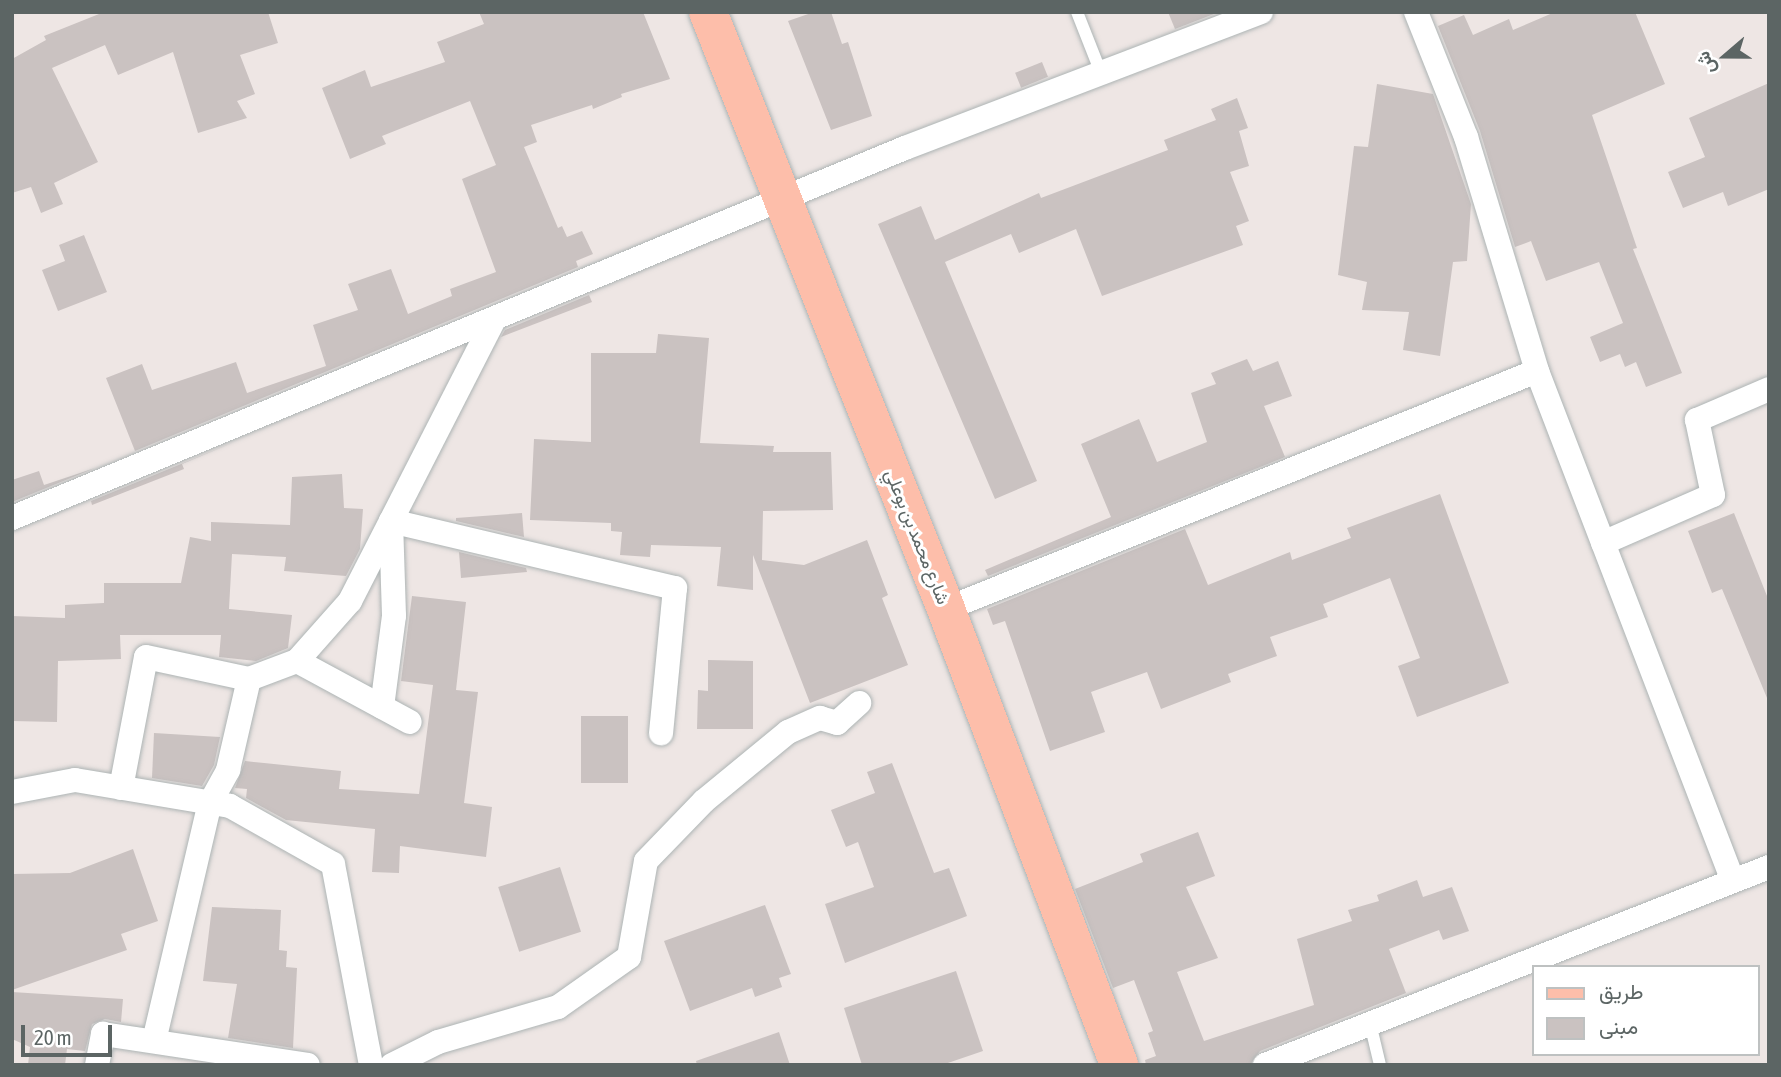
<!DOCTYPE html>
<meta charset="utf-8">
<style>
body{margin:0}
#map{position:relative;width:1781px;height:1077px;overflow:hidden;background:#eee6e4;font-family:"Asap Condensed",Vazirmatn,sans-serif}
div>[style]{position:absolute}
.building>*{inset:0;background:#cac2c1;transform-origin:0 0}
.roads{filter:drop-shadow(0 0 2px #adb4b4) drop-shadow(0 0 2px #adb4b4)}
.service>*{height:12px;margin:-6px;padding:0 6px;transform-origin:6px;border-radius:6px;background:#fff}
.minor>*{height:24px;margin:-12px;padding:0 12px;transform-origin:12px;border-radius:12px;background:#fff}
.primary>*{height:38px;margin:-19px;padding:0 19px;transform-origin:19px;border-radius:19px;background:#fdbeaa}
span{translate:-50% -50%;white-space:nowrap;text-align:center;line-height:1.15;-webkit-text-stroke:6px #fff;paint-order:stroke}
.street-label{font-size:18px;color:#5c6564}
.frame{position:absolute;inset:0;border:14px solid #5c6564;pointer-events:none}
.legend{position:absolute;left:1532px;top:965px;width:228px;height:91px;box-sizing:border-box;background:#fff;border:2px solid #bec1c1;margin:0;padding:9px 12px;list-style:none;font-size:21px;color:#5c6564}
.legend li{display:flex;align-items:center;gap:14px;height:35px}
.legend b{width:35px;border:2px solid #bec1c1}
.north{position:absolute;left:1690px;top:21px;width:70px;height:70px;-webkit-text-stroke:5px #fff;paint-order:stroke;rotate:250deg;font-size:19px;font-weight:700;line-height:28px;text-align:center;color:#5c6564}
.north::after{content:'';display:block;margin:auto;width:24px;height:32px;background:#5c6564;clip-path:polygon(50% 0,100% 100%,50% 72%,0 100%)}
.scale{position:absolute;left:21px;top:1025px;width:91px;height:32px;box-sizing:border-box;border:4px solid #5c6564;border-top:0;padding-left:9px;font-size:21px;line-height:24px;white-space:nowrap;color:#5c6564;-webkit-text-stroke:5px #fff;paint-order:stroke}
</style>
<div id="map">
<div class="building">
<i style="clip-path:polygon(104px 12px,268px 12px,278px 43px,240px 55px,255px 94px,237px 101px,247px 118px,198px 133px,173px 52px,118px 75px,105px 45px,52px 68px,98px 162px,54px 183px,63px 204px,41px 213px,31px 187px,12px 193px,12px 59px,46px 40px,44px 36px)"></i>
<i style="clip-path:polygon(479px 12px,643px 12px,670px 79px,621px 94px,622px 97px,593px 109px,592px 105px,531px 125px,537px 142px,524px 147px,558px 228px,562px 226px,567px 237px,582px 231px,593px 254px,576px 261px,578px 267px,135px 451px,106px 378px,142px 364px,152px 390px,236px 362px,247px 393px,326px 366px,313px 325px,358px 310px,348px 284px,391px 269px,408px 314px,452px 296px,450px 289px,496px 272px,462px 179px,496px 165px,470px 101px,382px 136px,386px 144px,350px 159px,322px 88px,365px 70px,371px 87px,445px 62px,437px 42px,484px 24px)"></i>
<i style="clip-path:polygon(814px 12px,831px 12px,842px 44px,848px 42px,872px 116px,831px 130px,788px 21px)"></i>
<i style="clip-path:polygon(1168px 12px,1219px 12px,1175px 29px)"></i>
<i style="clip-path:polygon(1555px 12px,1635px 12px,1665px 84px,1592px 115px,1637px 248px,1633px 249px,1682px 373px,1646px 387px,1636px 362px,1625px 367px,1620px 354px,1600px 362px,1590px 337px,1623px 323px,1599px 262px,1546px 281px,1531px 241px,1515px 247px,1480px 131px,1438px 26px,1464px 15px,1473px 35px,1509px 19px,1513px 30px)"></i>
<i style="left:1042px;top:62px;width:16px;height:29px;rotate:68deg"></i>
<i style="clip-path:polygon(1769px 83px,1769px 189px,1728px 206px,1723px 192px,1683px 208px,1668px 172px,1705px 157px,1689px 118px)"></i>
<i style="clip-path:polygon(1377px 84px,1433px 94px,1471px 204px,1467px 261px,1453px 262px,1440px 356px,1403px 350px,1409px 312px,1362px 310px,1367px 282px,1338px 275px,1354px 146px,1368px 147px)"></i>
<i style="clip-path:polygon(1237px 98px,1248px 128px,1239px 131px,1249px 166px,1230px 172px,1249px 221px,1236px 226px,1243px 245px,1102px 296px,1076px 229px,1019px 253px,1011px 234px,945px 262px,1037px 481px,995px 499px,878px 224px,921px 206px,935px 240px,1039px 193px,1041px 198px,1168px 150px,1164px 140px,1216px 120px,1211px 109px)"></i>
<i style="clip-path:polygon(84px 235px,107px 292px,58px 311px,42px 270px,65px 261px,59px 245px)"></i>
<i style="clip-path:polygon(589px 295px,592px 302px,501px 337px,505px 330px)"></i>
<i style="clip-path:polygon(658px 334px,709px 338px,700px 443px,774px 446px,773px 452px,831px 452px,833px 510px,763px 511px,762px 560px,804px 565px,867px 540px,888px 595px,882px 598px,908px 665px,810px 703px,753px 555px,753px 590px,717px 586px,721px 547px,651px 545px,650px 557px,620px 555px,622px 532px,611px 531px,611px 523px,530px 520px,534px 439px,591px 442px,591px 353px,656px 353px)"></i>
<i style="clip-path:polygon(1247px 359px,1253px 371px,1278px 361px,1292px 396px,1264px 406px,1285px 457px,988px 576px,985px 570px,1111px 517px,1081px 444px,1139px 419px,1157px 462px,1207px 442px,1191px 393px,1216px 384px,1211px 373px)"></i>
<i style="clip-path:polygon(237px 441px,182px 464px,184px 469px,92px 505px,91px 501px)"></i>
<i style="clip-path:polygon(95px 468px,12px 502px,12px 480px,39px 471px,44px 485px)"></i>
<i style="clip-path:polygon(342px 474px,344px 508px,363px 509px,360px 549px,346px 576px,284px 571px,286px 557px,232px 554px,229px 609px,292px 615px,288px 648px,256px 661px,219px 657px,221px 635px,120px 635px,121px 659px,58px 661px,57px 722px,12px 721px,12px 616px,65px 618px,65px 605px,104px 603px,104px 583px,181px 583px,190px 537px,211px 541px,211px 522px,290px 525px,292px 477px)"></i>
<i style="clip-path:polygon(1440px 494px,1509px 683px,1417px 717px,1398px 666px,1420px 658px,1390px 578px,1323px 604px,1328px 617px,1270px 637px,1277px 656px,1228px 674px,1231px 682px,1161px 709px,1147px 672px,1091px 692px,1105px 732px,1050px 751px,1005px 621px,993px 625px,987px 609px,1185px 529px,1208px 585px,1290px 552px,1292px 560px,1351px 538px,1347px 528px)"></i>
<i style="clip-path:polygon(522px 513px,524px 537px,456px 521px,456px 518px)"></i>
<i style="clip-path:polygon(1734px 513px,1769px 601px,1767px 698px,1722px 589px,1712px 593px,1688px 531px)"></i>
<i style="clip-path:polygon(459px 552px,526px 568px,527px 572px,461px 578px)"></i>
<i style="clip-path:polygon(412px 596px,466px 602px,456px 690px,478px 692px,464px 803px,492px 807px,486px 857px,400px 846px,399px 873px,372px 872px,375px 829px,286px 820px,246px 798px,247px 789px,235px 788px,245px 761px,341px 771px,339px 789px,419px 794px,433px 685px,401px 681px)"></i>
<i style="clip-path:polygon(708px 660px,753px 661px,753px 729px,697px 729px,698px 690px,708px 691px)"></i>
<i style="left:581px;top:716px;width:47px;height:67px"></i>
<i style="clip-path:polygon(154px 733px,220px 737px,214px 765px,202px 786px,152px 778px)"></i>
<i style="clip-path:polygon(892px 763px,934px 873px,949px 868px,967px 916px,845px 963px,825px 904px,874px 887px,858px 842px,846px 847px,831px 810px,875px 793px,867px 772px)"></i>
<i style="clip-path:polygon(1198px 832px,1215px 876px,1186px 887px,1218px 958px,1177px 972px,1204px 1041px,1314px 1005px,1297px 939px,1352px 921px,1348px 910px,1379px 901px,1377px 895px,1417px 880px,1423px 897px,1452px 887px,1469px 931px,1443px 940px,1439px 930px,1389px 949px,1406px 993px,1260px 1051px,1250px 1065px,1146px 1065px,1145px 1060px,1156px 1056px,1148px 1033px,1153px 1031px,1134px 980px,1113px 988px,1075px 889px,1143px 862px,1140px 854px)"></i>
<i style="clip-path:polygon(133px 849px,158px 921px,121px 934px,127px 950px,12px 990px,12px 874px,70px 873px)"></i>
<i style="left:560px;top:867px;width:68px;height:65px;rotate:72deg"></i>
<i style="clip-path:polygon(765px 905px,791px 974px,779px 978px,782px 987px,755px 997px,752px 988px,690px 1011px,664px 941px)"></i>
<i style="clip-path:polygon(212px 907px,281px 910px,279px 950px,287px 951px,286px 967px,297px 968px,293px 1048px,228px 1038px,237px 984px,203px 981px)"></i>
<i style="clip-path:polygon(956px 971px,983px 1051px,942px 1065px,862px 1065px,844px 1008px)"></i>
<i style="clip-path:polygon(12px 992px,123px 999px,121px 1022px,105px 1019px,92px 1024px,85px 1051px,67px 1049px,65px 1065px,28px 1065px,30px 1047px,12px 1039px)"></i>
<i style="clip-path:polygon(779px 1032px,790px 1065px,697px 1065px,696px 1061px)"></i>
</div>
<div class="roads">
<div class="service">
<i style="left:1077px;top:12px;width:66px;rotate:68.5deg"></i>
<i style="left:1370px;top:1023px;width:43px;rotate:76.6deg"></i>
</div>
<div class="minor">
<i style="left:1416px;top:12px;width:135px;rotate:68.2deg"></i>
<i style="left:1466px;top:137px;width:245px;rotate:73.1deg"></i>
<i style="left:1537px;top:371px;width:546px;rotate:68.98deg"></i>
<i style="left:12px;top:518px;width:967px;rotate:-22.51deg"></i>
<i style="left:905px;top:148px;width:381px;rotate:-20.9deg"></i>
<i style="left:1603px;top:543px;width:120px;rotate:-23.6deg"></i>
<i style="left:1713px;top:495px;width:77px;rotate:-102deg"></i>
<i style="left:1697px;top:420px;width:78px;rotate:-23.3deg"></i>
<i style="left:946px;top:609px;width:637px;rotate:-21.94deg"></i>
<i style="left:297px;top:661px;width:128px;rotate:28.4deg"></i>
<i style="left:382px;top:707px;width:92px;rotate:-82.5deg"></i>
<i style="left:394px;top:616px;width:95px;rotate:-91.8deg"></i>
<i style="left:391px;top:521px;width:292px;rotate:13.3deg"></i>
<i style="left:675px;top:588px;width:146px;rotate:95.5deg"></i>
<i style="left:121px;top:788px;width:133px;rotate:-79.2deg"></i>
<i style="left:146px;top:657px;width:105px;rotate:12.1deg"></i>
<i style="left:12px;top:792px;width:64px;rotate:-10.8deg"></i>
<i style="left:75px;top:780px;width:157px;rotate:9.5deg"></i>
<i style="left:230px;top:806px;width:118px;rotate:29.4deg"></i>
<i style="left:333px;top:864px;width:205px;rotate:79.3deg"></i>
<i style="left:154px;top:1041px;width:244px;rotate:-76.8deg"></i>
<i style="left:210px;top:803px;width:38px;rotate:-61deg"></i>
<i style="left:228px;top:770px;width:93px;rotate:-77deg"></i>
<i style="left:249px;top:679px;width:51px;rotate:-20.6deg"></i>
<i style="left:297px;top:661px;width:80px;rotate:-48.5deg"></i>
<i style="left:350px;top:601px;width:314px;rotate:-62.9deg"></i>
<i style="left:97px;top:1065px;width:32px;rotate:-79deg"></i>
<i style="left:103px;top:1034px;width:207px;rotate:8.6deg"></i>
<i style="left:392px;top:1065px;width:51px;rotate:-26.6deg"></i>
<i style="left:438px;top:1042px;width:125px;rotate:-16.3deg"></i>
<i style="left:558px;top:1007px;width:87px;rotate:-35.2deg"></i>
<i style="left:629px;top:957px;width:97px;rotate:-80deg"></i>
<i style="left:646px;top:861px;width:83px;rotate:-46deg"></i>
<i style="left:704px;top:801px;width:109px;rotate:-39.4deg"></i>
<i style="left:788px;top:732px;width:35px;rotate:-24deg"></i>
<i style="left:820px;top:718px;width:18px;rotate:16deg"></i>
<i style="left:837px;top:723px;width:30px;rotate:-42deg"></i>
<i style="left:1265px;top:1065px;width:541px;rotate:-21.45deg"></i>
</div>
<div class="primary">
<i style="left:708px;top:12px;width:643px;rotate:68.26deg"></i>
<i style="left:946px;top:609px;width:488px;rotate:69.2deg"></i>
</div>
</div>
<div class="street-label">
<span style="left:917px;top:537px;rotate:68deg">شارع محمد بن بوعلي</span>
</div>
<div class="frame"></div>
<ul class="legend">
<li><b style="height:9px;background:#fdbeaa"></b>طريق</li>
<li><b style="height:19px;background:#cac2c1"></b>مبنى</li>
</ul>
<div class="north">ش</div>
<div class="scale">20 m</div>
</div>
